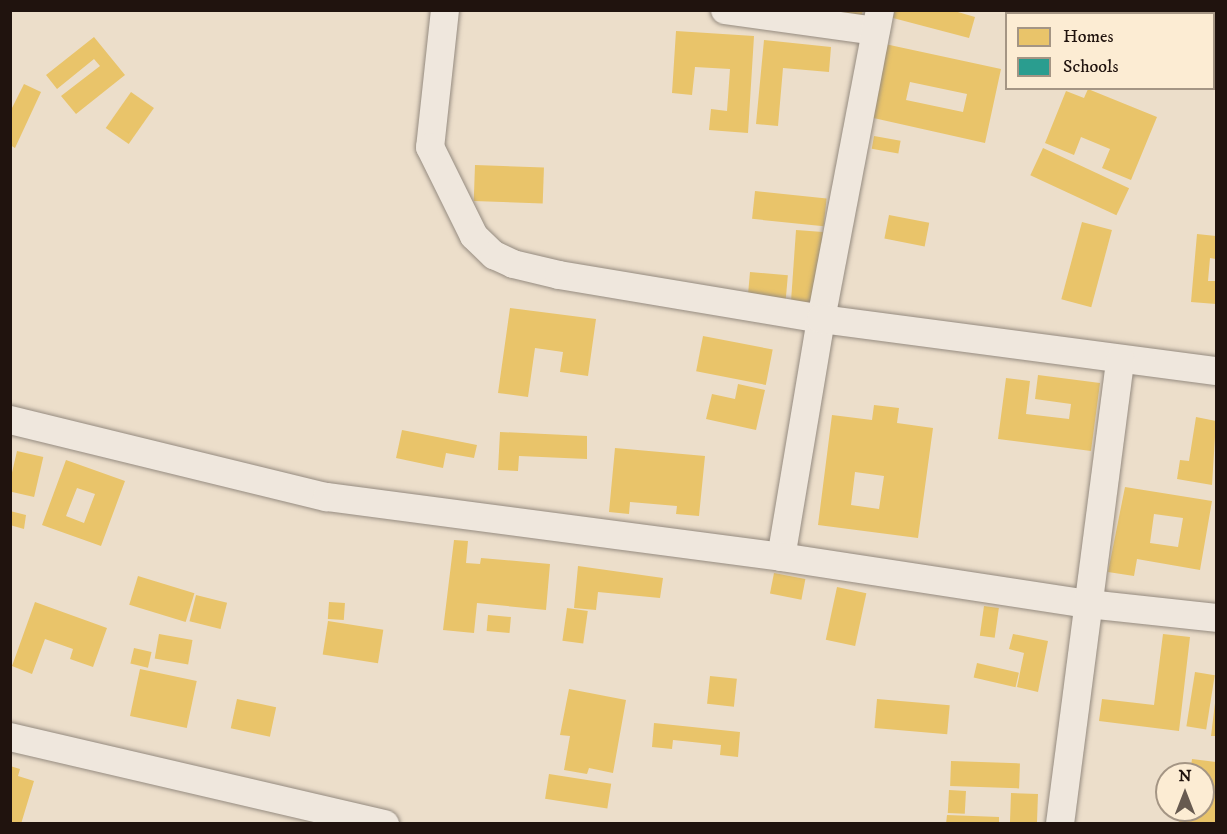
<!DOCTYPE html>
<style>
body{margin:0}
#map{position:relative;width:1227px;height:834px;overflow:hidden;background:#ecdeca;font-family:"IM FELL DW Pica",serif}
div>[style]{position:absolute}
.homes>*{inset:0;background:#e9c46a;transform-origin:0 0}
.schools>*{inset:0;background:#2a9d8f}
.roads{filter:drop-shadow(0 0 2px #958b80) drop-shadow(0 0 2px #958b80)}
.minor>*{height:28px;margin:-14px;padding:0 14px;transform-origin:14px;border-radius:14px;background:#efe7dd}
span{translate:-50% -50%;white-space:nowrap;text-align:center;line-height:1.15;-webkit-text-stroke:6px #fcecd3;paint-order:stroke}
.frame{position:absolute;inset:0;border:12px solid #20130e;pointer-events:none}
.legend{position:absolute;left:1005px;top:12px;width:210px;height:78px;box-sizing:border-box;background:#fcecd3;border:2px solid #a49584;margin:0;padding:8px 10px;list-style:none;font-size:18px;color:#20130e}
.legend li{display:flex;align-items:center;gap:12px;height:30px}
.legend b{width:30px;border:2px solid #a49584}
.north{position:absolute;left:1155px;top:762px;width:60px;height:60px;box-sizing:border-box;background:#fcecd3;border:2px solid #a49584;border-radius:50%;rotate:0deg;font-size:16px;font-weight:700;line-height:24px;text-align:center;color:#20130e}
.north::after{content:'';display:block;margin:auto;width:21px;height:27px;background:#675a50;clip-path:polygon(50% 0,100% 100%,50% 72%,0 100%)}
</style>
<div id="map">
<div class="homes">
<i style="clip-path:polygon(818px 10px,863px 10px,860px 21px)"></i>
<i style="clip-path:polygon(895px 10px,951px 10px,975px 17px,969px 38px,893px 18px)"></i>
<i style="clip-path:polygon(676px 31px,754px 36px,748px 133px,709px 130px,711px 109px,727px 111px,730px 69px,695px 67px,692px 95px,672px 93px)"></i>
<i style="clip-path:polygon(94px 37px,125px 75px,76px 114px,61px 96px,100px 66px,94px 59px,57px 89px,46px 75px)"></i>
<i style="clip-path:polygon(764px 40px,831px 47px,829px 72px,783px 68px,778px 126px,756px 124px)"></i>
<i style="clip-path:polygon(evenodd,885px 44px,1001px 69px,985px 143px,869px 117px,885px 44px,910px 82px,967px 94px,963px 112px,906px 100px,910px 82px)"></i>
<i style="clip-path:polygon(24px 84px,41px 92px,15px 148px,10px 145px,10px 112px)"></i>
<i style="clip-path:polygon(1088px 89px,1157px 117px,1131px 180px,1102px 168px,1110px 149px,1081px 137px,1074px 155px,1045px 143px,1066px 91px,1084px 98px)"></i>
<i style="left:131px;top:92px;width:28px;height:44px;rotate:35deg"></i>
<i style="left:874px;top:136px;width:27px;height:13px;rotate:10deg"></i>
<i style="left:1043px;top:148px;width:95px;height:30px;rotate:25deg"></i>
<i style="left:475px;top:165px;width:69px;height:36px;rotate:2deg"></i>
<i style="left:755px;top:191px;width:72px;height:28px;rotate:6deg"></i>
<i style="left:889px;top:215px;width:41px;height:24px;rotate:11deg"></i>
<i style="left:1082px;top:222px;width:31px;height:80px;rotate:15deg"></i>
<i style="left:796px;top:230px;width:27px;height:74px;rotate:4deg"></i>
<i style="clip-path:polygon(1197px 234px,1216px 236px,1216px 259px,1210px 258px,1208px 281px,1216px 281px,1216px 304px,1191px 302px)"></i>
<i style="left:750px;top:272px;width:38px;height:25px;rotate:5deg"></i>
<i style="clip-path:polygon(510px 308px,596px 319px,588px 376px,560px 372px,563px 352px,535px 348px,528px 397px,498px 393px)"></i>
<i style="left:703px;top:336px;width:71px;height:36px;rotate:11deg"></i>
<i style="clip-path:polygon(1038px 375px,1100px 383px,1091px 451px,998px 439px,1006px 378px,1030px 381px,1026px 414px,1069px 419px,1071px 404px,1035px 399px)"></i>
<i style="clip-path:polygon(738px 384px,765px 390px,756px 430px,706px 419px,712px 394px,735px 399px)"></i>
<i style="clip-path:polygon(evenodd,874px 405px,899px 408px,897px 423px,933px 428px,918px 538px,818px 525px,832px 415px,872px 420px,874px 405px,855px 472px,884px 476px,879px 509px,851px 505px,855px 472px)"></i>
<i style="clip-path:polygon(1196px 417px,1216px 421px,1212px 485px,1177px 479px,1180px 460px,1189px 461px)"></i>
<i style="clip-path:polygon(402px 430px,477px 445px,474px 458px,446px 453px,443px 468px,396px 458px)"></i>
<i style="clip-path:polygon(500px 432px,587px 436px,587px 459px,519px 456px,518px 471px,498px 470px)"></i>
<i style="clip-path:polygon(615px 448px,705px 456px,699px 516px,676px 514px,677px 506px,630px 502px,629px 514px,609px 512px)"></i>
<i style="left:17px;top:451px;width:27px;height:41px;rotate:13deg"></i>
<i style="clip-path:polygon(evenodd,66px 460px,125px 481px,101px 546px,42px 525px,66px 460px,77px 488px,95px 494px,84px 523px,66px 516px,77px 488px)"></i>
<i style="clip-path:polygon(evenodd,1125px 487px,1212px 501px,1200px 570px,1137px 559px,1134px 576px,1108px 572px,1125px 487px,1154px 514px,1183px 518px,1178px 547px,1150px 543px,1154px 514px)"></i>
<i style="clip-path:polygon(10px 511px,26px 515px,24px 529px,10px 525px)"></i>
<i style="clip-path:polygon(454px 540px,468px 541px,466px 563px,480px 564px,481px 558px,550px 564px,546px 610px,477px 603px,474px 633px,443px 630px)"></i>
<i style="clip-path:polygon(578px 566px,663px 578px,660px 598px,598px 592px,596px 610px,574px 608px)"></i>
<i style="left:774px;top:573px;width:32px;height:21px;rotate:11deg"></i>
<i style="left:138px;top:576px;width:59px;height:30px;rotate:17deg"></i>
<i style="left:837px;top:587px;width:30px;height:54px;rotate:12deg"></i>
<i style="left:196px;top:595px;width:32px;height:27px;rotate:14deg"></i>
<i style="clip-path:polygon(35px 602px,107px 628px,93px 667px,70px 659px,73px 649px,45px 639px,32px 674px,12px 666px)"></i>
<i style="left:329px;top:602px;width:16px;height:17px;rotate:4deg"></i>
<i style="left:984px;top:606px;width:15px;height:30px;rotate:8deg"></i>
<i style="left:567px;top:608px;width:21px;height:33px;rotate:8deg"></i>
<i style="left:488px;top:615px;width:23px;height:16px;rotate:5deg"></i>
<i style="left:328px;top:621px;width:56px;height:34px;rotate:9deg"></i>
<i style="left:159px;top:634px;width:34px;height:25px;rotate:10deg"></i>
<i style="clip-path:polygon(1013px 634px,1048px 641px,1038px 692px,1017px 687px,1024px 653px,1009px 649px)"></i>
<i style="clip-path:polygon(1163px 634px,1190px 637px,1179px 731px,1099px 721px,1102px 699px,1154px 705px)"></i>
<i style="left:134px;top:648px;width:18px;height:16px;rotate:13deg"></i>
<i style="left:977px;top:663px;width:43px;height:15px;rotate:13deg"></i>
<i style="left:140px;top:669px;width:58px;height:48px;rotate:12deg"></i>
<i style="left:1195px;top:672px;width:20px;height:55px;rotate:9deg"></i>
<i style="left:710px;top:676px;width:27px;height:28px;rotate:6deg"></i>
<i style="clip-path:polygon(569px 689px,626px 700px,613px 773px,589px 768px,587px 774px,564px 770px,570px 736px,560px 735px)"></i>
<i style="left:237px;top:699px;width:40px;height:30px;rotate:12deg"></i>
<i style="left:877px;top:699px;width:73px;height:29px;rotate:5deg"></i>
<i style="clip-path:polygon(1215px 703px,1216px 704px,1216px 736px,1211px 736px)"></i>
<i style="clip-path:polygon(654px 723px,740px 732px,738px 757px,720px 755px,721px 745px,673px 740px,672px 749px,652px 747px)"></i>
<i style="clip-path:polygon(1192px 759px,1216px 762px,1216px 824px,1179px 824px,1180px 810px,1203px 810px,1203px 774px,1190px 774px)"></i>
<i style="left:951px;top:761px;width:69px;height:25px;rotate:2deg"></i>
<i style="clip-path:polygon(10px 766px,20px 769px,18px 776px,34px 781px,21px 824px,10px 824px)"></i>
<i style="left:549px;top:774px;width:63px;height:25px;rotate:9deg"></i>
<i style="left:949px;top:790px;width:17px;height:23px;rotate:3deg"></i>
<i style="left:1011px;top:793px;width:27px;height:31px;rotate:2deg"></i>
<i style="clip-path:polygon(947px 815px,999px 817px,999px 824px,946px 824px)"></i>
</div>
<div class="schools">
<i style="clip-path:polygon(1018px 10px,1053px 10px,1016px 14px)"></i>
<i style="clip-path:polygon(1206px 10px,1216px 10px,1216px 32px,1214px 14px,1205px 14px)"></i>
</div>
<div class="roads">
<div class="minor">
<i style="left:445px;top:10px;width:138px;rotate:96.2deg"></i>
<i style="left:430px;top:147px;width:99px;rotate:63.7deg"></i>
<i style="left:474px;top:236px;width:28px;rotate:44deg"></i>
<i style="left:494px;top:255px;width:21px;rotate:25deg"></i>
<i style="left:513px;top:264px;width:47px;rotate:13.4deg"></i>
<i style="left:559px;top:275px;width:266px;rotate:9.5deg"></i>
<i style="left:821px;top:319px;width:241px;rotate:99.5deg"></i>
<i style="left:725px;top:10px;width:152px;rotate:7.9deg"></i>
<i style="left:880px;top:10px;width:315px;rotate:100.8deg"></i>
<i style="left:821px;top:319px;width:398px;rotate:7.5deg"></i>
<i style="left:10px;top:420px;width:326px;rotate:13.7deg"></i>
<i style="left:327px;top:497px;width:458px;rotate:7.5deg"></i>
<i style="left:781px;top:557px;width:311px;rotate:8.7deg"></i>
<i style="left:1088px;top:604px;width:129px;rotate:6.2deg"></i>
<i style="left:10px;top:737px;width:385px;rotate:13.1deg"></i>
<i style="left:1060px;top:824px;width:468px;rotate:-82.6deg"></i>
</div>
</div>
<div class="frame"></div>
<ul class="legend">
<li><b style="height:16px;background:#e9c46a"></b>Homes</li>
<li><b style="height:16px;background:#2a9d8f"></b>Schools</li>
</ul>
<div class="north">N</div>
</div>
